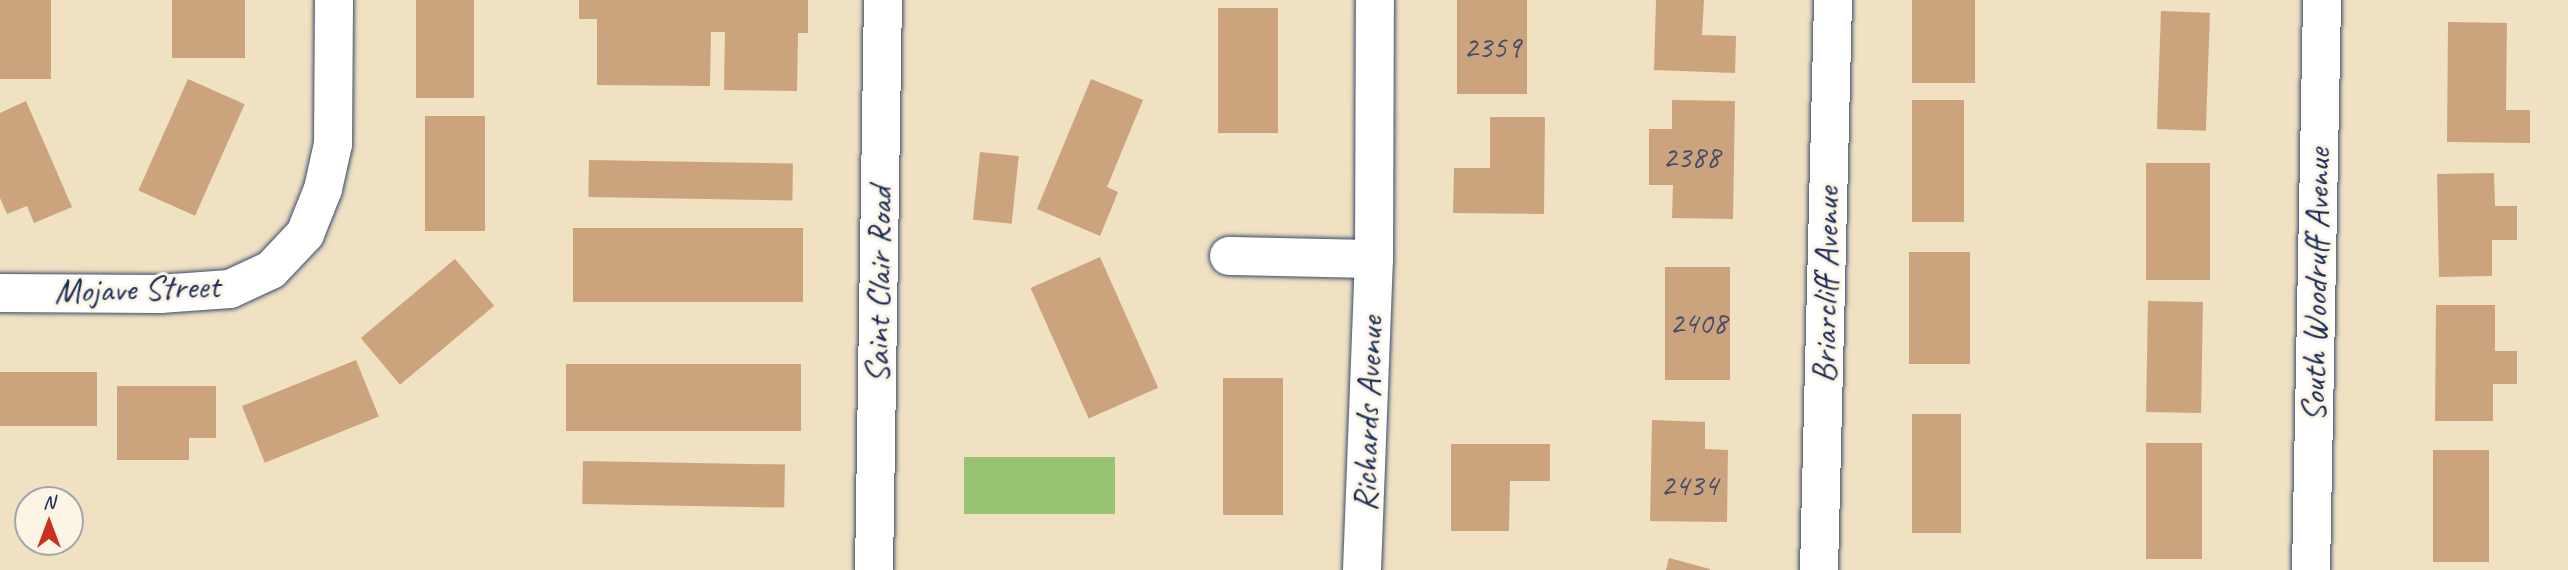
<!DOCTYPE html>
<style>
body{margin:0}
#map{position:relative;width:2568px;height:570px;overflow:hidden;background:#efe1c1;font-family:Caveat,sans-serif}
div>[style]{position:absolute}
.green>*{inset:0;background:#98c471;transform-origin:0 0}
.building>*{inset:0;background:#cba47d;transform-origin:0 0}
.roads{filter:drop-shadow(0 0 2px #3b4a6d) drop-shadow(0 0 2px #3b4a6d)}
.minor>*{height:38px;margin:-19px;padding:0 19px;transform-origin:19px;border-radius:19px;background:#fff}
.major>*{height:38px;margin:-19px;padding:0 19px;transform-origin:19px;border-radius:19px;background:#fff}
span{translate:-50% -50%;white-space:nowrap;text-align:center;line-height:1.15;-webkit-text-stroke:6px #fcf5e5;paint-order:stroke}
.number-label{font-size:32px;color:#474c66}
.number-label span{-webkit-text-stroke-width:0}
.street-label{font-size:35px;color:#1b2f5e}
.north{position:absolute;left:14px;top:486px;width:70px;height:70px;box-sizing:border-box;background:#fcf5e5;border:2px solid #a2a6af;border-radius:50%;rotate:0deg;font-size:19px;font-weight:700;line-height:28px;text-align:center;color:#1b2f5e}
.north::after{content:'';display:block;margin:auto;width:24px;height:32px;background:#c8321e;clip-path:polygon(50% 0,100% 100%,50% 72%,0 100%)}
</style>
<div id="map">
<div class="green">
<i style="left:1115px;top:457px;width:57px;height:151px;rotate:90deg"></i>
</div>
<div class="building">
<i style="left:0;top:0;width:51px;height:79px"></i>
<i style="left:172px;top:0;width:73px;height:58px"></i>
<i style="left:416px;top:0;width:58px;height:98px"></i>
<i style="clip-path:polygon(579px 0,808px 0,808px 33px,798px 33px,797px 91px,724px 90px,725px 32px,711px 32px,710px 86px,597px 85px,597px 19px,579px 19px)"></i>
<i style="left:1457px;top:0;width:70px;height:94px"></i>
<i style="clip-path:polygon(1656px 0,1704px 0,1702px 35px,1736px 36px,1735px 73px,1654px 70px)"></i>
<i style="left:1912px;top:0;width:63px;height:83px"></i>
<i style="left:1218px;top:8px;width:60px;height:125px"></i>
<i style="left:2161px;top:11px;width:49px;height:118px;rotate:2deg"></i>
<i style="clip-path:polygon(2448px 22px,2507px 23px,2506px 110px,2530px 110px,2530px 143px,2447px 142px)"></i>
<i style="left:188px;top:79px;width:62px;height:122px;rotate:24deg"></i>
<i style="clip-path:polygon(1091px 79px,1143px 100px,1107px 187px,1118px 192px,1100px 236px,1037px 209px)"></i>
<i style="clip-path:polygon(1672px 100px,1735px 101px,1733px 219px,1672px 218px,1673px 185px,1649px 185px,1649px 129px,1672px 129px)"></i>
<i style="left:1912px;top:100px;width:52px;height:122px"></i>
<i style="clip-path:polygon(26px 101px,72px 207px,34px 223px,27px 206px,7px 214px,0 198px,0 113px)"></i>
<i style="left:425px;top:116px;width:60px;height:115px"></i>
<i style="clip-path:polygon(1490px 117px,1545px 117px,1544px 214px,1453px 213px,1454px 168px,1490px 168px)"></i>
<i style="left:980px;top:152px;width:39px;height:68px;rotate:6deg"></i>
<i style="left:589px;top:160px;width:204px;height:37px;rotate:1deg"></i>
<i style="left:2146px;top:163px;width:64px;height:117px"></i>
<i style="clip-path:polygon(2494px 173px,2495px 206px,2517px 206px,2517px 240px,2492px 240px,2492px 276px,2439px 277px,2437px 174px)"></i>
<i style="left:573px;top:228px;width:230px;height:74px"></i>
<i style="left:1909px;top:252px;width:61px;height:112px"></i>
<i style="left:1100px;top:257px;width:143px;height:76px;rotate:66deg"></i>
<i style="left:455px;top:259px;width:61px;height:123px;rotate:50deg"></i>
<i style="left:1665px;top:267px;width:65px;height:113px"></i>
<i style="left:2148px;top:301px;width:55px;height:111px;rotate:1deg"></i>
<i style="clip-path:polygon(2436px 305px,2495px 305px,2495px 351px,2517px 351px,2517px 384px,2493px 384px,2493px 421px,2435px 421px)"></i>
<i style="left:356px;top:360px;width:61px;height:123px;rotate:68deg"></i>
<i style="left:566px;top:364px;width:235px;height:67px"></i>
<i style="left:0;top:372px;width:97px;height:54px"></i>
<i style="left:1223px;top:378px;width:60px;height:137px"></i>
<i style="clip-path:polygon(117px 386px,216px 386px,216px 438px,189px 438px,189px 460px,117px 460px)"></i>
<i style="left:1912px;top:414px;width:49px;height:119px"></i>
<i style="clip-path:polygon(1652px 420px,1705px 422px,1705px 449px,1728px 450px,1727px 522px,1650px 521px)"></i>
<i style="left:2146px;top:443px;width:56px;height:116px"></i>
<i style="clip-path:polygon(1451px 444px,1550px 444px,1550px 481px,1510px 481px,1509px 531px,1451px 531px)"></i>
<i style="left:2433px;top:450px;width:56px;height:112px"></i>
<i style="left:583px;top:461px;width:202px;height:43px;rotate:1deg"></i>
<i style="clip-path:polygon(1669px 558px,1710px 569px,1710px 570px,1666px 570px)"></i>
</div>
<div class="roads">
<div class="minor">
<i style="left:1229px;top:256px;width:145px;rotate:1.2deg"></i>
<i style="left:0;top:293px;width:160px;rotate:0.4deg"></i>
<i style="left:160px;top:294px;width:70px;rotate:-4.1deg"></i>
<i style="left:230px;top:289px;width:45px;rotate:-24.9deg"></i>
<i style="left:271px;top:270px;width:50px;rotate:-46.6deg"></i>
<i style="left:305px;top:234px;width:48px;rotate:-68.2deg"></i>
<i style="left:323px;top:189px;width:46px;rotate:-77.5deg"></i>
<i style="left:333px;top:144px;width:144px;rotate:-89.6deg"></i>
<i style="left:874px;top:570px;width:570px;rotate:-89.1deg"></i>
<i style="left:1362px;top:570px;width:311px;rotate:-87.8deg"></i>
<i style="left:1374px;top:259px;width:259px;rotate:-89.8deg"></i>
<i style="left:1819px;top:570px;width:570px;rotate:-88.59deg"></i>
</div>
<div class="major">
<i style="left:2311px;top:570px;width:570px;rotate:-88.89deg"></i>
</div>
</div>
<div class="number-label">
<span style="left:1492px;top:47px">2359</span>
<span style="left:1691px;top:157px">2388</span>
<span style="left:1698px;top:323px">2408</span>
<span style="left:1689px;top:485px">2434</span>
</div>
<div class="street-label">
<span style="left:879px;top:285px;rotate:-89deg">Saint Clair Road</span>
<span style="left:1826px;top:285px;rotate:-89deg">Briarcliff Avenue</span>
<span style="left:2316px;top:285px;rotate:-89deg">South Woodruff Avenue</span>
<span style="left:137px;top:289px;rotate:-2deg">Mojave Street</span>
<span style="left:1368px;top:414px;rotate:-88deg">Richards Avenue</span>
</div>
<div class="north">N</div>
</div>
